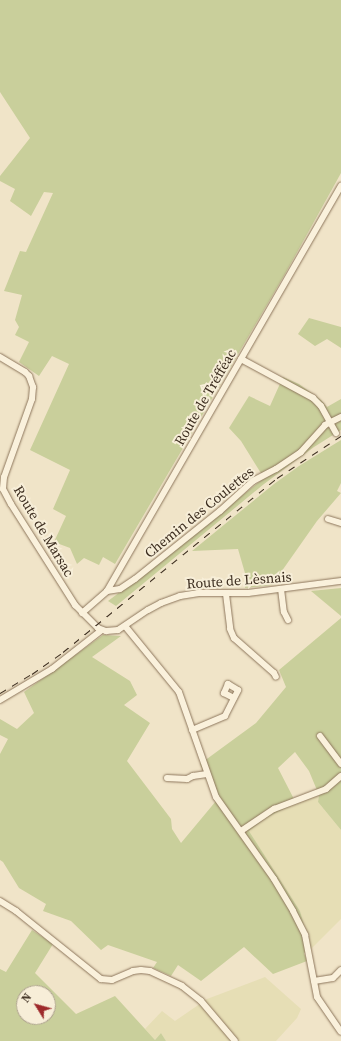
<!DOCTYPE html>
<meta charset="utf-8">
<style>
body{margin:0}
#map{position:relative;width:341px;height:1041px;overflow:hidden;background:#f0e4c8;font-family:"Source Serif 4",serif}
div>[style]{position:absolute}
.farmland>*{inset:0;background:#e6deb5}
.green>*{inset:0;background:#c9cf9b}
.roads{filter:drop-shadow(0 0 1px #8d765c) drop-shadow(0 0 1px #8d765c)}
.minor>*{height:6px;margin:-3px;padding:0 3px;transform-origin:3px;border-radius:3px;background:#faf1dc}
.rail>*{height:1px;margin-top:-0.5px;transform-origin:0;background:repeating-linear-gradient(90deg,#3d2e20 0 7px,transparent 0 14px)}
span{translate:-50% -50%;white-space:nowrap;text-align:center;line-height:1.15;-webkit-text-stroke:4px #f7eed8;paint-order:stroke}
.street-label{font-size:14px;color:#3d2e20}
.north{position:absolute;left:16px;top:985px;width:40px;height:40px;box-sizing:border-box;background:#f7eed8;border:1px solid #ada18e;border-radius:50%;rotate:307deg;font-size:11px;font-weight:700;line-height:16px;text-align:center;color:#3d2e20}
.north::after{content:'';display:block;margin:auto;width:14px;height:18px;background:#9e2a2b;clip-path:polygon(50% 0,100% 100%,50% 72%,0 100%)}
</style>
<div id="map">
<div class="farmland">
<i style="clip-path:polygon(319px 795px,318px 802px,341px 830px,341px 919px,311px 949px,300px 911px,249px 831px,266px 818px,296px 803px)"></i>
<i style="clip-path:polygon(265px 977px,301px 1009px,297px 1018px,276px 1041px,166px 1041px,161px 1033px,155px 1040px,145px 1029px,162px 1011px,175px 1021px,207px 999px)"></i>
</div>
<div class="green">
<i style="clip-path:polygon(0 0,341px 0,341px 173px,285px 274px,115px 564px,103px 557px,99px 565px,84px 558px,77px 564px,70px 548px,54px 542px,66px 516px,53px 509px,70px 470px,30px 450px,69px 364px,52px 356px,39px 376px,19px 362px,29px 342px,15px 335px,19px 327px,15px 320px,22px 295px,4px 291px,20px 251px,26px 252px,53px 193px,44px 192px,31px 216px,10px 201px,15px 189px,0 181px,0 176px,30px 138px,0 92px)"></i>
<i style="clip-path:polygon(309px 318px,341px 327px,341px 348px,327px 339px,315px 346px,298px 334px)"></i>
<i style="clip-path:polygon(283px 377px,299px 384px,321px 400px,327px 407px,341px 399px,341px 430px,314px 447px,264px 484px,116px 606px,108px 601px,140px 577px,264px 478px,241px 441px,229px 428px,249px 396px,270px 406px)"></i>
<i style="clip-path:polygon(341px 440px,341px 483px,337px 491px,341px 493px,317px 521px,272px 585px,245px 588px,247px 580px,238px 549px,192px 551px,274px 484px,299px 466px)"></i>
<i style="clip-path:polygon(341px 588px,341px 616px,311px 591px)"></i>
<i style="clip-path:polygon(341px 618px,341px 830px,318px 802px,319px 795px,309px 771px,295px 752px,278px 768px,296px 803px,266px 818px,249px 831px,300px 911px,311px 949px,304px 953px,307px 961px,273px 974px,244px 947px,201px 981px,178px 965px,171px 976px,153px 968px,157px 962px,108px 945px,101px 950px,71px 921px,43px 911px,46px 904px,19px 888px,3px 862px,0 860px,0 754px,8px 739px,0 735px,0 719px,17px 729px,34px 713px,24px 692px,103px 635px,121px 636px,92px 657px,130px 681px,137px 695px,124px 705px,150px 723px,127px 761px,171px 819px,172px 829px,181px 843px,216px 801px,200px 764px,256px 723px,286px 687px,279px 670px)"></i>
<i style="clip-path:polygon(evenodd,32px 930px,53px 944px,35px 973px,76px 1014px,115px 996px,155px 1040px,161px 1033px,166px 1041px,0 1041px,0 969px,6px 972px,32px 930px,24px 993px,48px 993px,48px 1017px,24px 1017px,24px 993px)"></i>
</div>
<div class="roads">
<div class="minor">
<i style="left:0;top:357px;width:29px;rotate:31deg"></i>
<i style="left:25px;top:372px;width:6px;rotate:45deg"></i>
<i style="left:29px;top:376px;width:12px;rotate:70deg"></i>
<i style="left:33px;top:387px;width:12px;rotate:95deg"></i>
<i style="left:32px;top:399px;width:83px;rotate:109.7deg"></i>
<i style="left:4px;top:477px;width:12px;rotate:95deg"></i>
<i style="left:3px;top:489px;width:17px;rotate:62deg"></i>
<i style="left:11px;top:504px;width:120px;rotate:57.6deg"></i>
<i style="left:75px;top:605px;width:33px;rotate:45deg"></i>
<i style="left:98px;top:628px;width:9px;rotate:21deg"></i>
<i style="left:106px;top:631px;width:12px;rotate:-5deg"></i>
<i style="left:118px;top:630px;width:36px;rotate:-34deg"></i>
<i style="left:148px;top:610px;width:15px;rotate:-28deg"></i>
<i style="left:161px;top:603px;width:20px;rotate:-20deg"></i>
<i style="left:180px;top:596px;width:19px;rotate:-9deg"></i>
<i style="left:199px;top:593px;width:49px"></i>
<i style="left:248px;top:593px;width:94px;rotate:-7.4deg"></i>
<i style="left:241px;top:359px;width:82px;rotate:28.4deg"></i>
<i style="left:313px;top:398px;width:11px;rotate:45deg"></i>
<i style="left:321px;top:406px;width:31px;rotate:61deg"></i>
<i style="left:328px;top:519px;width:14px;rotate:17deg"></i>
<i style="left:281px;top:589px;width:23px;rotate:83deg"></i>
<i style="left:284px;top:612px;width:9px;rotate:63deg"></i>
<i style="left:107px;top:591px;width:13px;rotate:-9deg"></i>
<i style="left:120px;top:589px;width:18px;rotate:-34deg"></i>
<i style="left:135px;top:579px;width:109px;rotate:-38.7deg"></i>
<i style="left:220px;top:511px;width:45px;rotate:-42.3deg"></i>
<i style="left:253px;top:481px;width:26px;rotate:-28deg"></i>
<i style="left:276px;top:469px;width:30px;rotate:-34deg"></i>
<i style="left:301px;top:452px;width:36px;rotate:-48deg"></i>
<i style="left:325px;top:425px;width:18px;rotate:-27deg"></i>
<i style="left:226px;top:594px;width:35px;rotate:83deg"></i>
<i style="left:230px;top:629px;width:10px;rotate:66deg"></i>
<i style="left:234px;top:638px;width:53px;rotate:41.2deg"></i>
<i style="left:274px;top:673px;width:4px;rotate:63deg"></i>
<i style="left:82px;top:613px;width:33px;rotate:-41deg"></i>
<i style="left:107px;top:591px;width:468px;rotate:-60deg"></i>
<i style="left:125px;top:626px;width:85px;rotate:50.7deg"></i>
<i style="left:179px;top:692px;width:111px;rotate:70.6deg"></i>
<i style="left:216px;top:797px;width:100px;rotate:54.7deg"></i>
<i style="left:274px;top:879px;width:37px;rotate:59deg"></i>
<i style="left:293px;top:911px;width:27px;rotate:63deg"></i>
<i style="left:305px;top:935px;width:63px;rotate:79deg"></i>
<i style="left:317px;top:997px;width:42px;rotate:55.6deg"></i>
<i style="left:0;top:700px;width:61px;rotate:-30.8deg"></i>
<i style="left:52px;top:669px;width:63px;rotate:-38deg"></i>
<i style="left:192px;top:730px;width:36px;rotate:-23deg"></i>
<i style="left:225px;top:716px;width:29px;rotate:-63deg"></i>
<i style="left:238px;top:690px;width:12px;rotate:-149deg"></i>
<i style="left:228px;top:684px;width:10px;rotate:114deg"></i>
<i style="left:224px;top:693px;width:11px;rotate:27deg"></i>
<i style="left:320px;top:736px;width:35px;rotate:53deg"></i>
<i style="left:167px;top:778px;width:20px;rotate:3deg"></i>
<i style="left:187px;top:779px;width:7px;rotate:-27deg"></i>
<i style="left:193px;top:776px;width:14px;rotate:-8deg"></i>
<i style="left:241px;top:831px;width:40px;rotate:-34deg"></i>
<i style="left:274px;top:809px;width:56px;rotate:-21deg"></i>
<i style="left:326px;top:789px;width:20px;rotate:-41deg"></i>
<i style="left:0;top:901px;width:19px;rotate:32deg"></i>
<i style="left:16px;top:911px;width:109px;rotate:38.7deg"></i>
<i style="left:101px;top:979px;width:11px;rotate:5deg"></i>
<i style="left:112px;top:980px;width:23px;rotate:-23deg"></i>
<i style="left:133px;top:971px;width:8px;rotate:-7deg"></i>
<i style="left:141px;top:970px;width:9px;rotate:6deg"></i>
<i style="left:150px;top:971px;width:35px;rotate:25deg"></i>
<i style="left:182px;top:986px;width:24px;rotate:38deg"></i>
<i style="left:201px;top:1001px;width:52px;rotate:49.6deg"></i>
<i style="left:314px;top:981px;width:19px;rotate:-9deg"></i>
<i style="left:333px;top:978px;width:11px;rotate:-45deg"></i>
</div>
</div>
<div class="rail">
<i style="left:0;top:693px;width:37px;rotate:-31deg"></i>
<i style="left:32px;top:674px;width:38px;rotate:-35deg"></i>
<i style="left:63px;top:652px;width:276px;rotate:-39.1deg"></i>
<i style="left:277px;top:478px;width:77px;rotate:-33.3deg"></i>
</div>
<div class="street-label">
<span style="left:205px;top:397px;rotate:-60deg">Route de Tréfféac</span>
<span style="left:199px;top:512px;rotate:-39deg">Chemin des Coulettes</span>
<span style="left:44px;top:531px;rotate:59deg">Route de Marsac</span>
<span style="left:239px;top:580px;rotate:-4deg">Route de Lèsnais</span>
</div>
<div class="north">N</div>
</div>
